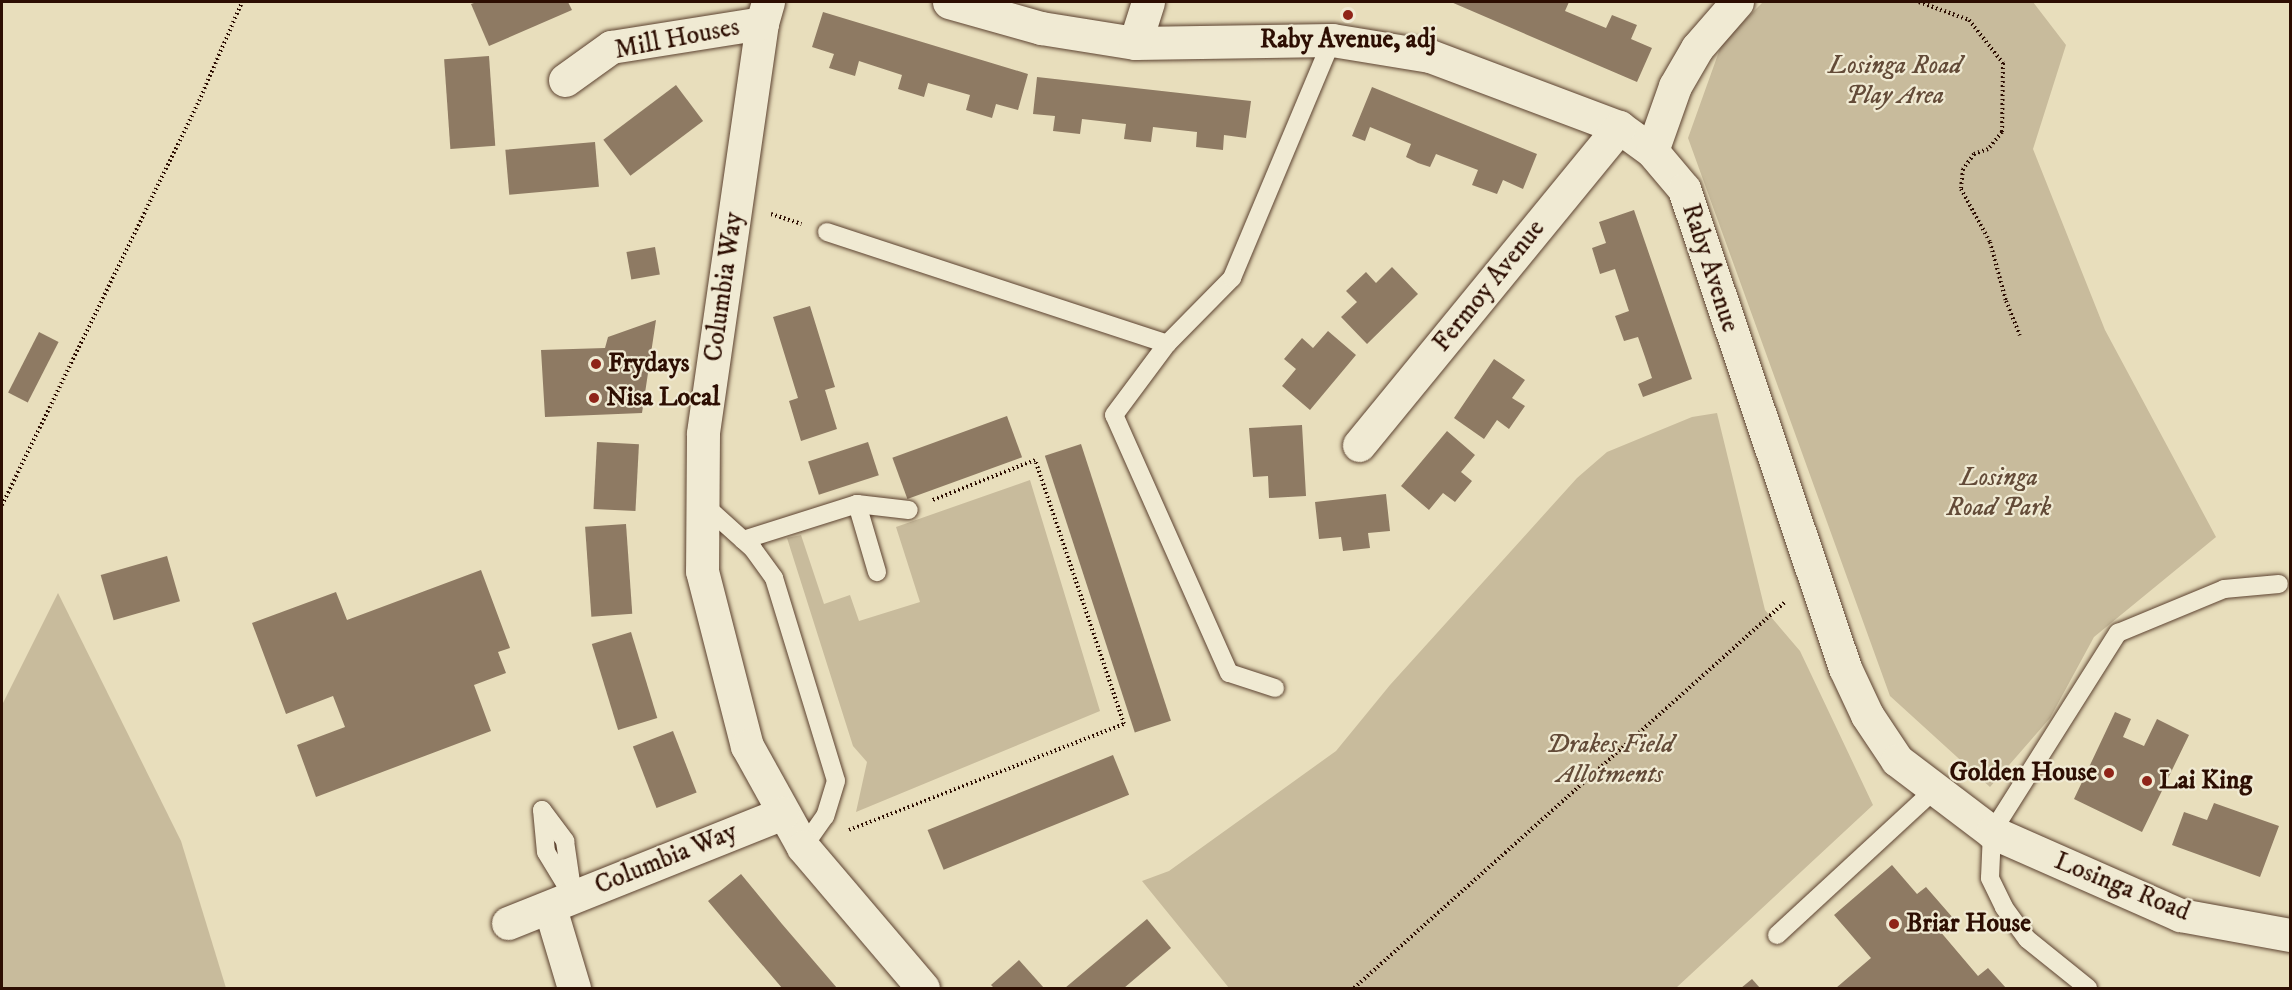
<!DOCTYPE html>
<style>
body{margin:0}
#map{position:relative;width:2292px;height:990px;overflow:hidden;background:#e8debc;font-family:"IM FELL DW Pica",serif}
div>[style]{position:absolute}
.green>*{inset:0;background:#c8bb9c}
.building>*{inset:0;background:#8e7a63;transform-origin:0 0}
.path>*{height:4px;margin-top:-2px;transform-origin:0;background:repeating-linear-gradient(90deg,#2d0e02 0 1.5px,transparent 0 4.5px)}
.roads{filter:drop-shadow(0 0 2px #5c4230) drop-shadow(0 0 2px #5c4230)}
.service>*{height:18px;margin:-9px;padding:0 9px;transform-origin:9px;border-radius:9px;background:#f0ead3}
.minor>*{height:33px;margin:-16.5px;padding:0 16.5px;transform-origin:16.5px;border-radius:16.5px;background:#f0ead3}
.dots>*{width:16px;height:16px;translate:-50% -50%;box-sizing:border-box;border:3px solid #f0ead3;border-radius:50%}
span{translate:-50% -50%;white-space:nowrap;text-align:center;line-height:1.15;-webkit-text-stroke:4.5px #f0ead3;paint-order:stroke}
.street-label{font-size:26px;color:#2d0e02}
.poi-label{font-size:26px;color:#2d0e02;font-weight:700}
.left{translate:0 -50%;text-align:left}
.right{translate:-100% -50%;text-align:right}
.park-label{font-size:26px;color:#634b38;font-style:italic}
.frame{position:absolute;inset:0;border:3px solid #2d0e02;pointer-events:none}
</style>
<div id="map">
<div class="green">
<i style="clip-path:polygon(1763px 2px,2033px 2px,2066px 45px,2033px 149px,2105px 330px,2216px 537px,2094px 637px,2050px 718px,1990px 787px,1890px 696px,1688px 138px,1722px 43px)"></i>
<i style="clip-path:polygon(1717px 413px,1765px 610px,1800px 651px,1873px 805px,1676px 988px,1229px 988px,1142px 881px,1169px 871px,1336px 751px,1390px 685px,1577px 478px,1607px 452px,1692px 417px)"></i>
<i style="clip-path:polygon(1030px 480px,1100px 711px,856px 812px,867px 762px,853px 746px,787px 538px,801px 535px,824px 604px,850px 595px,859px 621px,920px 602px,896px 527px)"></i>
<i style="clip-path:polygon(58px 593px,181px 841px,226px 988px,2px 988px,2px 705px)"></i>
</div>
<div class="building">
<i style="clip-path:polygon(477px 2px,568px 2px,572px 10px,489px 46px,471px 4px)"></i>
<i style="clip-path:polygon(1451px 2px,1569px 2px,1565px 11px,1606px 28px,1612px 15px,1637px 25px,1631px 39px,1652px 48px,1637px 82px)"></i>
<i style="clip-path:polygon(823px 12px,1028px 74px,1018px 110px,996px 104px,992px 118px,966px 110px,970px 95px,928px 83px,924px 97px,898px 89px,902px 75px,859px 61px,855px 76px,829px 68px,834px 54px,812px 47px)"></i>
<i style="left:489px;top:56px;width:90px;height:45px;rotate:86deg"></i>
<i style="clip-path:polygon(1037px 77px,1251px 101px,1246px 138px,1224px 135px,1223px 150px,1196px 147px,1197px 132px,1153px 127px,1151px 142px,1124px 139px,1126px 124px,1082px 119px,1080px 134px,1053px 131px,1055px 116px,1033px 114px)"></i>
<i style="left:676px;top:85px;width:45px;height:91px;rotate:53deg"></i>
<i style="clip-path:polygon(1372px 87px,1537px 154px,1523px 189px,1503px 180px,1497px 194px,1472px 185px,1478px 170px,1436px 154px,1430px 167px,1418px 163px,1406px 157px,1411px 144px,1370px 127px,1365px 141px,1352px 136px)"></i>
<i style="left:595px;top:142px;width:45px;height:90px;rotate:85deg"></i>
<i style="clip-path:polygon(1634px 210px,1692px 379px,1643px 397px,1638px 384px,1652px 378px,1645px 357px,1638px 337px,1624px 341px,1615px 316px,1629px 311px,1615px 269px,1600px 274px,1592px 248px,1606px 243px,1599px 222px)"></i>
<i style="left:655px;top:247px;width:28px;height:29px;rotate:80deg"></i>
<i style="clip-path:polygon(1392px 267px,1418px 294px,1367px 344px,1341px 317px,1357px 302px,1346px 291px,1366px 272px,1376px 283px)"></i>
<i style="clip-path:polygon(810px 306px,835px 387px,825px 390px,837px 429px,801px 441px,789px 401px,798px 398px,773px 317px)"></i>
<i style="clip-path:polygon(656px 320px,642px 413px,545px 417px,541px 350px,605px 348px,608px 337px)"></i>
<i style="clip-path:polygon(1328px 331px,1356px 355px,1310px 410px,1282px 386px,1296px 369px,1284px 359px,1302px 338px,1313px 348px)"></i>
<i style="left:39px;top:332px;width:22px;height:68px;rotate:27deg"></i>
<i style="clip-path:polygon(1494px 359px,1525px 380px,1512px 398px,1525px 406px,1509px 429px,1497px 420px,1484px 439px,1454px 418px)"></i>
<i style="left:1007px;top:416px;width:44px;height:122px;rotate:70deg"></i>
<i style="clip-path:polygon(1302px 425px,1306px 496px,1269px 498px,1268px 476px,1253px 477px,1249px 428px)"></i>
<i style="clip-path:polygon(1447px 431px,1475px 455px,1461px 472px,1472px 481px,1455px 502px,1443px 493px,1429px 510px,1401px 486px)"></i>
<i style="left:597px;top:442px;width:42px;height:67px;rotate:3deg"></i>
<i style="left:868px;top:442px;width:35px;height:63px;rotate:72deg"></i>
<i style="left:1081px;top:444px;width:291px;height:38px;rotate:72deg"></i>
<i style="clip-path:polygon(1386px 494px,1390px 531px,1368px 533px,1370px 548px,1343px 551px,1341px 537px,1319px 539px,1315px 502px)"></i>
<i style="left:626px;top:524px;width:90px;height:41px;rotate:86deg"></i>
<i style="left:167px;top:556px;width:47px;height:69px;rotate:74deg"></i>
<i style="clip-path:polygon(481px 570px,510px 648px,498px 652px,506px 673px,474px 685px,491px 731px,316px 797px,297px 745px,345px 727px,333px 696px,286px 714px,252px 623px,336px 592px,347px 620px)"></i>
<i style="left:631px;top:632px;width:90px;height:41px;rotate:73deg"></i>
<i style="clip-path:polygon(2115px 712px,2131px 719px,2123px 737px,2144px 746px,2157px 719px,2189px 735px,2142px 832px,2074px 799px)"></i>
<i style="left:673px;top:731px;width:66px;height:43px;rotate:69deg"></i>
<i style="left:1113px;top:755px;width:43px;height:200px;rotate:68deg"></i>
<i style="clip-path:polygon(2214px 803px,2279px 826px,2260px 877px,2172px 845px,2184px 812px,2207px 820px)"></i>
<i style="clip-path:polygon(1892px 865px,1917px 894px,1926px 887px,1953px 918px,1939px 930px,1978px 976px,1988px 968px,2006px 988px,1836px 988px,1871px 958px,1834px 915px)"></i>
<i style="clip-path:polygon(741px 874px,782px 924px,837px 988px,782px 988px,729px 926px,708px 901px)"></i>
<i style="clip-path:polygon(1147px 919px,1171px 948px,1124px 988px,1065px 988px)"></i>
<i style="clip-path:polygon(1019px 960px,1044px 988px,994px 988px,991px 985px)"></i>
<i style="clip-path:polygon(1752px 979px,1760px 988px,1741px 988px)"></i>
</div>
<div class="path">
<i style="left:1919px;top:2px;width:53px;rotate:19.8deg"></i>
<i style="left:1969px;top:20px;width:55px;rotate:51.7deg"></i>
<i style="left:2003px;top:63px;width:69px;rotate:90.8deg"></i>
<i style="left:2002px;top:132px;width:22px;rotate:129deg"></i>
<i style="left:1988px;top:149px;width:15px;rotate:160deg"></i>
<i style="left:1974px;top:154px;width:19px;rotate:126deg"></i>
<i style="left:1963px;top:169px;width:20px;rotate:96deg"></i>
<i style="left:1961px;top:189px;width:60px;rotate:61.3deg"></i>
<i style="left:1990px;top:242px;width:61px;rotate:74.8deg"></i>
<i style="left:2006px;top:301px;width:37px;rotate:68deg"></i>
<i style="left:771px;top:214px;width:32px;rotate:18deg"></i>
<i style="left:2px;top:505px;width:449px;rotate:-64deg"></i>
<i style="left:199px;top:101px;width:108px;rotate:-66.5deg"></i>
<i style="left:849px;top:830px;width:295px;rotate:-21.1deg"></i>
<i style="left:1124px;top:724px;width:279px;rotate:-108.6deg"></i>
<i style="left:1035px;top:460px;width:110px;rotate:158.6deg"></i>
<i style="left:1354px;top:988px;width:579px;rotate:-41.85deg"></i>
</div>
<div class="roads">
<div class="service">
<i style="left:827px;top:232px;width:358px;rotate:18.2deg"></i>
<i style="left:702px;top:503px;width:69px;rotate:42deg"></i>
<i style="left:753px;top:549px;width:36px;rotate:54deg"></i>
<i style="left:774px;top:578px;width:212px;rotate:73deg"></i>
<i style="left:836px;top:781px;width:37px;rotate:107deg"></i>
<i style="left:825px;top:816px;width:38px;rotate:125deg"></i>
<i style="left:857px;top:504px;width:71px;rotate:73.6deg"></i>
<i style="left:743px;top:540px;width:120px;rotate:-17.5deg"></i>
<i style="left:857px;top:504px;width:52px;rotate:6.6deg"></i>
<i style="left:1275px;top:688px;width:48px;rotate:-161.9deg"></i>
<i style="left:1229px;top:673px;width:282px;rotate:-114deg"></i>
<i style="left:1114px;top:415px;width:89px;rotate:-53.3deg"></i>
<i style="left:1167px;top:344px;width:93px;rotate:-45.4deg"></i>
<i style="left:1232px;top:278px;width:258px;rotate:-67.2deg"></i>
<i style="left:542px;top:810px;width:39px;rotate:53deg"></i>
<i style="left:565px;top:841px;width:56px;rotate:81.7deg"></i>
<i style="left:542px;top:810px;width:42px;rotate:84.6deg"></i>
<i style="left:546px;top:852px;width:44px;rotate:58.8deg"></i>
<i style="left:1777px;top:935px;width:215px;rotate:-42.7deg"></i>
<i style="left:2088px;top:988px;width:78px;rotate:-141.2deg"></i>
<i style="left:2027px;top:939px;width:39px;rotate:-126deg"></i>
<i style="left:2004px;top:907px;width:32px;rotate:-116deg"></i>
<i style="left:1990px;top:878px;width:46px;rotate:-87.5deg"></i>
<i style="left:1992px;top:832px;width:236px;rotate:-57.7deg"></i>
<i style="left:2118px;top:633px;width:115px;rotate:-22.5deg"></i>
<i style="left:2224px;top:589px;width:55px;rotate:-5.2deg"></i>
</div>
<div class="minor">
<i style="left:768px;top:2px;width:22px;rotate:106deg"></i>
<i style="left:762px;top:23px;width:415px;rotate:98.2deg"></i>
<i style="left:703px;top:434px;width:137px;rotate:90.4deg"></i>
<i style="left:702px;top:571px;width:181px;rotate:75.6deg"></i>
<i style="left:747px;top:746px;width:115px;rotate:61deg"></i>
<i style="left:803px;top:847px;width:185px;rotate:49.6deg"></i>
<i style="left:949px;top:2px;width:96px;rotate:15.8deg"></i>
<i style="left:1041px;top:28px;width:95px;rotate:9.1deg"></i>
<i style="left:1135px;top:43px;width:197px;rotate:-0.9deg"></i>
<i style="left:1332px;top:40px;width:99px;rotate:9.3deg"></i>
<i style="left:1430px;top:56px;width:202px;rotate:20.6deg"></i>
<i style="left:1619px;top:127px;width:41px;rotate:36deg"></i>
<i style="left:1652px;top:151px;width:50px;rotate:49.9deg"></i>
<i style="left:1684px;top:189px;width:505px;rotate:71.42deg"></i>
<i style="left:1845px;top:668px;width:52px;rotate:64.9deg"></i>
<i style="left:1867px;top:715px;width:54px;rotate:56.3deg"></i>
<i style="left:1897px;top:760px;width:119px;rotate:37.2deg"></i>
<i style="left:1992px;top:832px;width:206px;rotate:23.8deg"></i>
<i style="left:2180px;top:915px;width:112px;rotate:10.3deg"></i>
<i style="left:1135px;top:43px;width:43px;rotate:-72.4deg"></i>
<i style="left:565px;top:80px;width:57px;rotate:-35.7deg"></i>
<i style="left:611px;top:47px;width:153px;rotate:-9deg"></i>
<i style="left:1652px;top:151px;width:69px;rotate:-70.5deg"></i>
<i style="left:1675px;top:86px;width:44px;rotate:-59.9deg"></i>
<i style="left:1697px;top:48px;width:61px;rotate:-49deg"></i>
<i style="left:1359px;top:445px;width:411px;rotate:-50.7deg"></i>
<i style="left:550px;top:908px;width:84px;rotate:73.3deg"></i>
<i style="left:508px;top:923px;width:296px;rotate:-21.8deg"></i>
</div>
</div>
<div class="dots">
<i style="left:1348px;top:15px;background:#8f2418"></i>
<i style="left:596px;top:364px;background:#8f2418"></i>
<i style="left:594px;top:398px;background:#8f2418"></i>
<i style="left:2109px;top:773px;background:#8f2418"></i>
<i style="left:2147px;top:781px;background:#8f2418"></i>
<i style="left:1894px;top:924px;background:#8f2418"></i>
</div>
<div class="street-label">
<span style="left:677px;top:39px;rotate:-11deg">Mill Houses</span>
<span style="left:1710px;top:268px;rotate:72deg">Raby Avenue</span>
<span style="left:1489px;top:286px;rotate:-51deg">Fermoy Avenue</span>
<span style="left:724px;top:287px;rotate:-82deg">Columbia Way</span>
<span style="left:666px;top:859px;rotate:-22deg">Columbia Way</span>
<span style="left:2122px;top:887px;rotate:22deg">Losinga Road</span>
</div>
<div class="poi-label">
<span style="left:1348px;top:40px">Raby Avenue, adj</span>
<span class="left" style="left:608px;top:364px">Frydays</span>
<span class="left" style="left:606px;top:398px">Nisa Local</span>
<span class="right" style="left:2097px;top:773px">Golden House</span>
<span class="left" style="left:2159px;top:781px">Lai King</span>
<span class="left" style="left:1906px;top:924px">Briar House</span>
</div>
<div class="park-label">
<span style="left:1895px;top:81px">Losinga Road<br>Play Area</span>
<span style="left:1999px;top:493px">Losinga<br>Road Park</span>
<span style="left:1610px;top:760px">Drakes Field<br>Allotments</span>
</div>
<div class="frame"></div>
</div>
